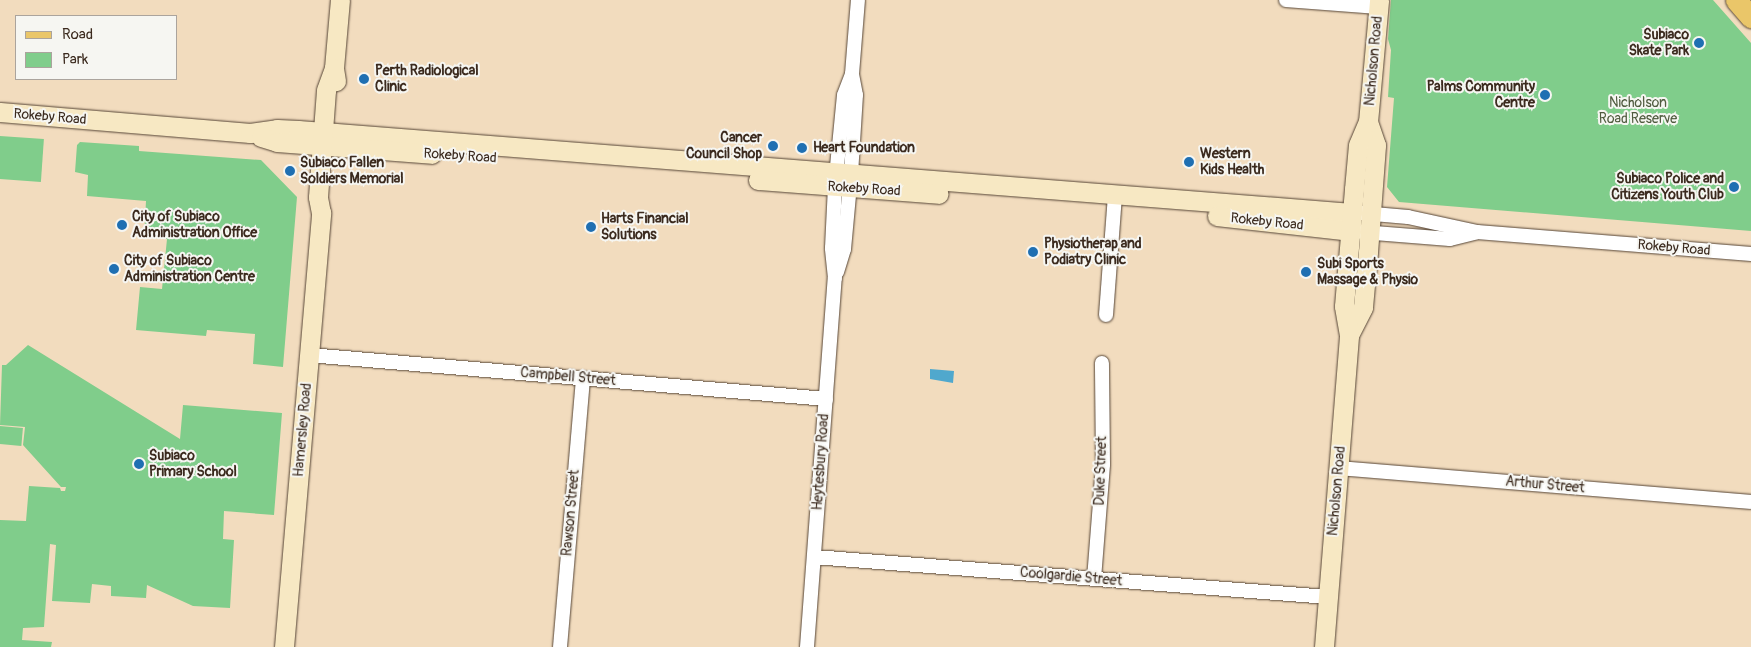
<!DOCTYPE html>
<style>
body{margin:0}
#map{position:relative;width:1751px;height:647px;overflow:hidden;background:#f2dcbe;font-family:Pangolin,sans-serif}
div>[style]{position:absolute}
.green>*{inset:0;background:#80cd8b;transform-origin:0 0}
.water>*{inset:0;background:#50a8cd}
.roads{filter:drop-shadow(0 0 1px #564536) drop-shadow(0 0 1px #564536)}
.street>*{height:14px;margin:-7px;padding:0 7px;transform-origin:7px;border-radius:7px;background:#fff}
.secondary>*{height:19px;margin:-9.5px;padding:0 9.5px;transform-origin:9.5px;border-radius:9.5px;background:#f7e8c3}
.primary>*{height:21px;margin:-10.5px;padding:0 10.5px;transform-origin:10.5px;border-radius:10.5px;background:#eac669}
.dots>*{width:14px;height:14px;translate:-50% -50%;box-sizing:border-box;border:2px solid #f6f6f2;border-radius:50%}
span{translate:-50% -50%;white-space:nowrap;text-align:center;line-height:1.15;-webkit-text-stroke:4px #f6f6f2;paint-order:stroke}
.poi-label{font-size:14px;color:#3b2a1e;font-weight:700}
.right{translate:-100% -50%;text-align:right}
.left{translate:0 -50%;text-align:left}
.street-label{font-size:14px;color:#3b2a1e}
.park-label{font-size:14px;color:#505b3f}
.legend{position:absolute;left:15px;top:15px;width:162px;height:65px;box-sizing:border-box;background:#f6f6f2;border:1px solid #aba49d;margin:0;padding:6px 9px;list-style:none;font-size:15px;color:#3b2a1e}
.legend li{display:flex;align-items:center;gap:10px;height:25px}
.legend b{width:25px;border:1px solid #aba49d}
</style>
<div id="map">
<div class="green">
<i style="clip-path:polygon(1391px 0,1713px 0,1751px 43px,1751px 231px,1399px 202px,1387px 187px,1394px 98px,1388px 97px,1391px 50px,1388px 39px)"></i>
<i style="left:0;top:136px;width:44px;height:43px;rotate:4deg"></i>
<i style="clip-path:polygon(80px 142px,139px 146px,139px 151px,261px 160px,297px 197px,283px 367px,253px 364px,255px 334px,207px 330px,206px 336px,136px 330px,140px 287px,162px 289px,167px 239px,144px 237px,146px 201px,87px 196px,88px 175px,75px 172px,77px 145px)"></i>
<i style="clip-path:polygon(28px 345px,180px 439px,183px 405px,282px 413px,274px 515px,224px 511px,223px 539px,234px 540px,230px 608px,193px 606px,147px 585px,146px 598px,111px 596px,111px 586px,92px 584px,90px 603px,52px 601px,56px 545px,50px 544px,44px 627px,23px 628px,22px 640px,52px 642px,51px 647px,0 647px,0 520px,26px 521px,29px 486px,60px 488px,61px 491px,65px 491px,66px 487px,61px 487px,23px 445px,25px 427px,0 425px,2px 365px,6px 365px)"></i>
<i style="left:0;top:426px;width:23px;height:18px;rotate:5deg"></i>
</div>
<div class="water">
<i style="clip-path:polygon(930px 369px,954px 371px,953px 383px,930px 379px)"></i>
</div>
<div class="roads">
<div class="street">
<i style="left:1286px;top:0;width:92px;rotate:4.4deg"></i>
<i style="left:1362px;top:213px;width:46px;rotate:5deg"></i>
<i style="left:1408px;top:217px;width:71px;rotate:12.3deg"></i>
<i style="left:1477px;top:232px;width:275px;rotate:4.6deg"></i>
<i style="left:1362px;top:232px;width:88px;rotate:4.5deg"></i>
<i style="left:1450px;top:239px;width:25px;rotate:-14deg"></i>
<i style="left:837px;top:272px;width:24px;rotate:-73deg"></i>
<i style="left:844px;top:249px;width:75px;rotate:-84.7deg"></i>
<i style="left:851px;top:174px;width:79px;rotate:-86.4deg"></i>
<i style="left:856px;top:95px;width:21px;rotate:-101deg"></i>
<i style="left:852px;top:74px;width:74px;rotate:-85.4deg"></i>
<i style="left:1106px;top:315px;width:119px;rotate:-85.7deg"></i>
<i style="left:309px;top:355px;width:519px;rotate:4.86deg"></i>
<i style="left:1339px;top:468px;width:413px;rotate:4.7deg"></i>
<i style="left:814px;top:557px;width:516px;rotate:4.45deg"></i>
<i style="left:1094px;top:579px;width:115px;rotate:-85.5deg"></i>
<i style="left:1103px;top:464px;width:101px;rotate:-90.6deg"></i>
<i style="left:560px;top:647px;width:269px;rotate:-85.1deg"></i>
<i style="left:807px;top:647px;width:370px;rotate:-85.7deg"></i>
<i style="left:835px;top:278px;width:30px;rotate:-96deg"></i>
<i style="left:832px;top:248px;width:61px;rotate:-87.2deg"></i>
<i style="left:835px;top:187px;width:92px;rotate:-84.4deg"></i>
<i style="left:844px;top:95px;width:22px;rotate:-69deg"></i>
</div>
<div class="secondary">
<i style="left:336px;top:81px;width:13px;rotate:-99deg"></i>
<i style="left:334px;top:68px;width:68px;rotate:-85deg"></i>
<i style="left:0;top:112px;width:251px;rotate:4.8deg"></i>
<i style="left:250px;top:133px;width:27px;rotate:-8deg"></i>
<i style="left:277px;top:129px;width:21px;rotate:3deg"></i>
<i style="left:298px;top:130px;width:1057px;rotate:4.5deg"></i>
<i style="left:261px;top:137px;width:17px;rotate:17deg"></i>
<i style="left:277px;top:142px;width:155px;rotate:4.4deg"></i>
<i style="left:758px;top:180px;width:181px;rotate:4.4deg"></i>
<i style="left:1217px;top:216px;width:135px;rotate:6.4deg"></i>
<i style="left:1349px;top:335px;width:31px;rotate:-63deg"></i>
<i style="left:1363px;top:307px;width:55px;rotate:-84.8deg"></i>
<i style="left:1368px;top:252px;width:107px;rotate:-85.7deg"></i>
<i style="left:1376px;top:145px;width:24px;rotate:-109deg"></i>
<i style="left:284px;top:647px;width:436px;rotate:-85.1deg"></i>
<i style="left:321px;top:213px;width:16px;rotate:-101deg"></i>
<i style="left:318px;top:197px;width:107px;rotate:-85.7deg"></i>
<i style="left:326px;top:90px;width:23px;rotate:-70deg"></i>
<i style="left:1324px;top:647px;width:313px;rotate:-85.4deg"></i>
<i style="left:1349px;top:335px;width:29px;rotate:-100deg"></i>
<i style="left:1344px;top:306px;width:117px;rotate:-85.1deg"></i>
<i style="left:1354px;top:189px;width:44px;rotate:-84.8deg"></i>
<i style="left:1358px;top:145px;width:25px;rotate:-67deg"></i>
<i style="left:1368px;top:122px;width:122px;rotate:-84.8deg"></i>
</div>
<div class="primary">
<i style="left:1736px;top:0;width:23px;rotate:49deg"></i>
</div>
</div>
<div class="dots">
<i style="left:1699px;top:43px;background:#1f6fb2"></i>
<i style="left:364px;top:79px;background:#1f6fb2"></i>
<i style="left:1545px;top:95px;background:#1f6fb2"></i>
<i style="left:773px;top:146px;background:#1f6fb2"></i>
<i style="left:802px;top:148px;background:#1f6fb2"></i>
<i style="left:1189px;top:162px;background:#1f6fb2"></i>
<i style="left:290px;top:171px;background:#1f6fb2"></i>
<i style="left:1734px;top:187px;background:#1f6fb2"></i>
<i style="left:122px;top:225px;background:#1f6fb2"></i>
<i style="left:591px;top:227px;background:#1f6fb2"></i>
<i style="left:1033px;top:252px;background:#1f6fb2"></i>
<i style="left:114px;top:269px;background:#1f6fb2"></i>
<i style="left:1306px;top:272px;background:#1f6fb2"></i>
<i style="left:139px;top:464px;background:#1f6fb2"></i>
</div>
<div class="poi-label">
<span class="right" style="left:1689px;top:43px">Subiaco<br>Skate Park</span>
<span class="left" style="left:375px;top:79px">Perth Radiological<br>Clinic</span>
<span class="right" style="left:1535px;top:95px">Palms Community<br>Centre</span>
<span class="right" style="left:762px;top:146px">Cancer<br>Council Shop</span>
<span class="left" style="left:813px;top:148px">Heart Foundation</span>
<span class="left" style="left:1200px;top:162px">Western<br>Kids Health</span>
<span class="left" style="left:300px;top:171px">Subiaco Fallen<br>Soldiers Memorial</span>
<span class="right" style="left:1724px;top:187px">Subiaco Police and<br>Citizens Youth Club</span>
<span class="left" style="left:132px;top:225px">City of Subiaco<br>Administration Office</span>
<span class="left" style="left:601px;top:227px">Harts Financial<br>Solutions</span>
<span class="left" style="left:1044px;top:252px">Physiotherap and<br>Podiatry Clinic</span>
<span class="left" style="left:124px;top:269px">City of Subiaco<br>Administration Centre</span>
<span class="left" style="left:1317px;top:272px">Subi Sports<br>Massage &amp; Physio</span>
<span class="left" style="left:149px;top:464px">Subiaco<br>Primary School</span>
</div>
<div class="street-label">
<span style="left:1374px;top:61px;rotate:-85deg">Nicholson Road</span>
<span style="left:50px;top:117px;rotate:5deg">Rokeby Road</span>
<span style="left:460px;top:156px;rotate:4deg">Rokeby Road</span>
<span style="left:864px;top:189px;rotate:4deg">Rokeby Road</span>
<span style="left:1267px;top:222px;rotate:6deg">Rokeby Road</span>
<span style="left:1674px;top:248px;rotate:5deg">Rokeby Road</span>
<span style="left:568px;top:377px;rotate:5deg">Campbell Street</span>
<span style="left:303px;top:430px;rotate:-85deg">Hamersley Road</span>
<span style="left:821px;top:462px;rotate:-86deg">Heytesbury Road</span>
<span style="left:1101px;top:471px;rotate:-88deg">Duke Street</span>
<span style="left:1545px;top:485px;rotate:5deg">Arthur Street</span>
<span style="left:1337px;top:491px;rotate:-85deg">Nicholson Road</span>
<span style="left:571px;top:513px;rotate:-85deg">Rawson Street</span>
<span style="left:1071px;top:577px;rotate:5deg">Coolgardie Street</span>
</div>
<div class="park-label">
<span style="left:1638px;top:111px">Nicholson<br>Road Reserve</span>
</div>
<ul class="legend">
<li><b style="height:6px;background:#eac669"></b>Road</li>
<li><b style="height:14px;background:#80cd8b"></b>Park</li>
</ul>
</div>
